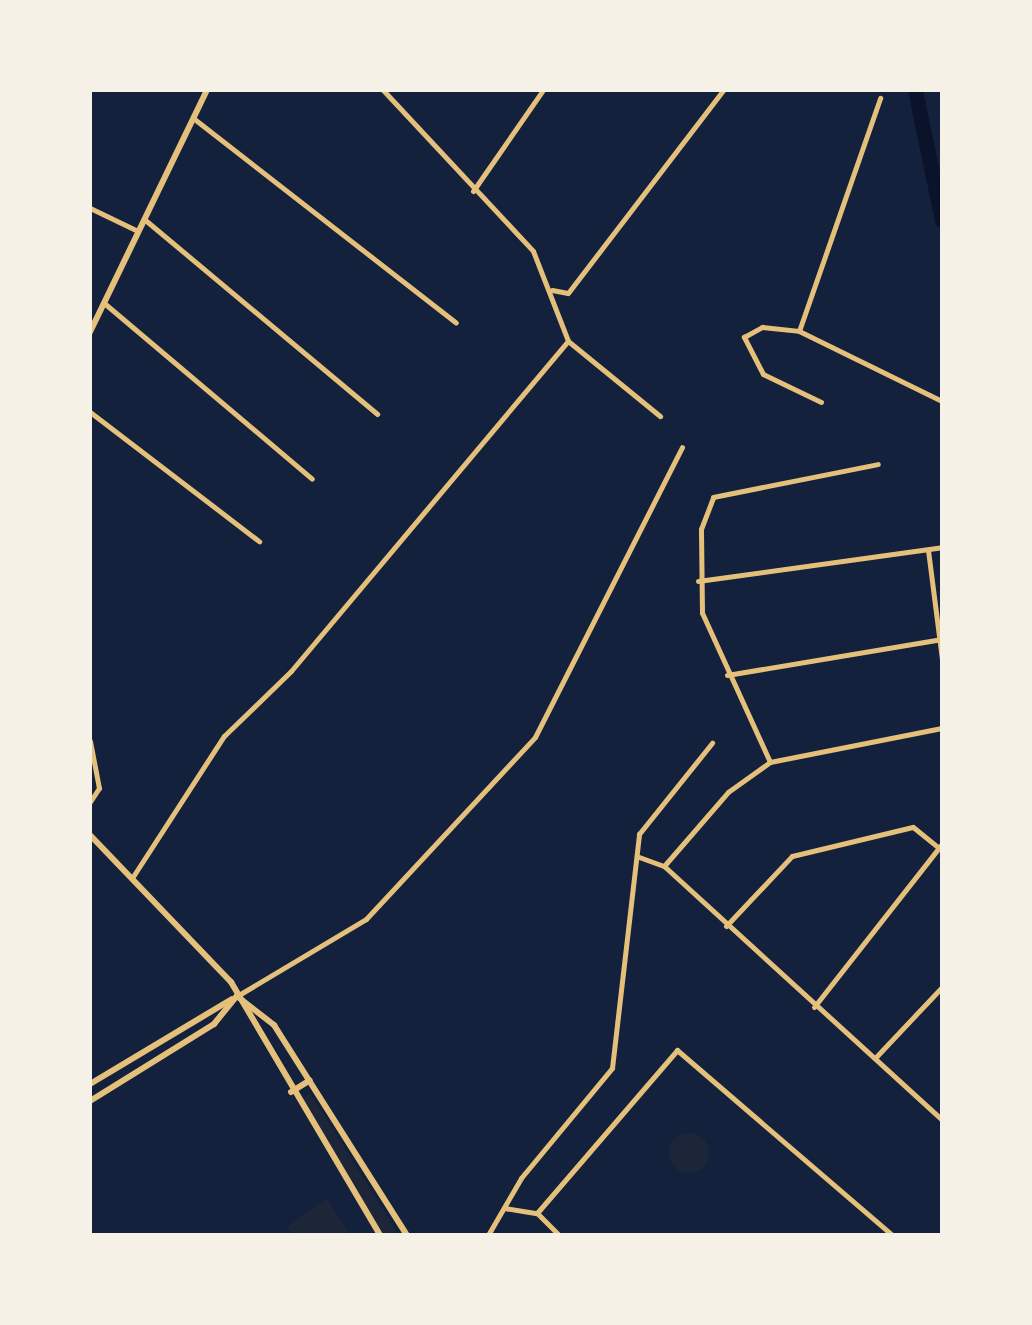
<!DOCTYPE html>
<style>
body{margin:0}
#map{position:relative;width:1032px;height:1325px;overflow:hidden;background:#14213d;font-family:Ubuntu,sans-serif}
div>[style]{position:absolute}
.green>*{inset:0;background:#1d2539;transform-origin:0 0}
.round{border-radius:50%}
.river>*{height:15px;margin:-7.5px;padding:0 7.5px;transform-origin:7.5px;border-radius:7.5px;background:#0b132b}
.minor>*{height:5px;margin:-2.5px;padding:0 2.5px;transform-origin:2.5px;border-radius:2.5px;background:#e5c07b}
.tertiary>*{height:6px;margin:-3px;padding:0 3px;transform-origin:3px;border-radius:3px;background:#e5c07b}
span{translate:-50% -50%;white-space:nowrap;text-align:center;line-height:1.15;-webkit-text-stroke:8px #f6f1e7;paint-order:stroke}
.frame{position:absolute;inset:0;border:92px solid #f6f1e7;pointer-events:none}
</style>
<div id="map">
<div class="green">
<i style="left:310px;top:1093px;width:168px;height:12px;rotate:58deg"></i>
<i class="round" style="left:669px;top:1133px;width:40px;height:40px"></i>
<i style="clip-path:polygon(327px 1198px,350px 1235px,292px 1235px,287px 1227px)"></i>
</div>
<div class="river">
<i style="left:915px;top:90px;width:133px;rotate:78.3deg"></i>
</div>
<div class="minor">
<i style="left:383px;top:90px;width:220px;rotate:47deg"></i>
<i style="left:533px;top:251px;width:97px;rotate:68.7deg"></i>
<i style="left:568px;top:341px;width:119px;rotate:39.2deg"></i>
<i style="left:193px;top:118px;width:333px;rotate:37.9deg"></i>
<i style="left:473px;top:191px;width:123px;rotate:-55.3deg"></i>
<i style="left:90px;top:208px;width:53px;rotate:25.6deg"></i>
<i style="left:144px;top:219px;width:304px;rotate:39.9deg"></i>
<i style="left:552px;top:290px;width:16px;rotate:11deg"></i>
<i style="left:568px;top:293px;width:255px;rotate:-52.6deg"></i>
<i style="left:104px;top:303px;width:272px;rotate:40.2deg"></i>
<i style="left:799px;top:331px;width:247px;rotate:-70.8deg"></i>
<i style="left:821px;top:402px;width:64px;rotate:-154.2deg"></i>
<i style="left:763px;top:374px;width:42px;rotate:-117.2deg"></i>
<i style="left:744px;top:337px;width:21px;rotate:-29deg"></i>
<i style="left:762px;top:327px;width:37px;rotate:6deg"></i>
<i style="left:799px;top:331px;width:159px;rotate:26.1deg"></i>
<i style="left:90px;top:412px;width:213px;rotate:37.4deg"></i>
<i style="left:928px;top:550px;width:111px;rotate:82.7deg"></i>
<i style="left:698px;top:581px;width:246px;rotate:-7.9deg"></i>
<i style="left:727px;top:675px;width:218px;rotate:-9.5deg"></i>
<i style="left:90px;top:741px;width:48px;rotate:79.2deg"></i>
<i style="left:99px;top:788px;width:17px;rotate:123deg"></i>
<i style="left:770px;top:762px;width:164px;rotate:-114.5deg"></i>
<i style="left:702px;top:613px;width:84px;rotate:-90.7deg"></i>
<i style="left:701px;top:529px;width:34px;rotate:-69deg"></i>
<i style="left:713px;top:497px;width:168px;rotate:-11.3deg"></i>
<i style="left:639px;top:857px;width:27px;rotate:20deg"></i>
<i style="left:664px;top:866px;width:377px;rotate:42.4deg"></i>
<i style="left:664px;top:866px;width:98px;rotate:-49.1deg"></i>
<i style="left:728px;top:792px;width:52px;rotate:-35.5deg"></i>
<i style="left:770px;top:762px;width:175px;rotate:-11.2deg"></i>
<i style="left:132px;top:878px;width:169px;rotate:-57.1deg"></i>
<i style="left:224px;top:736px;width:93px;rotate:-44.1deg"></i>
<i style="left:291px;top:671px;width:431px;rotate:-50deg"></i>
<i style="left:726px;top:926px;width:96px;rotate:-46.7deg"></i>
<i style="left:792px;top:856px;width:124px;rotate:-13.5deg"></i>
<i style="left:913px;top:827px;width:32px;rotate:39deg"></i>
<i style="left:237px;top:996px;width:150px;rotate:-30.8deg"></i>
<i style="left:366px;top:919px;width:248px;rotate:-47.1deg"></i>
<i style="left:535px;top:737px;width:325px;rotate:-63.1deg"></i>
<i style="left:814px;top:1007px;width:207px;rotate:-51.9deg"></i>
<i style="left:875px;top:1058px;width:98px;rotate:-46.7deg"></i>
<i style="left:504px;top:1208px;width:33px;rotate:9deg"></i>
<i style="left:537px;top:1213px;width:31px;rotate:45deg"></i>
<i style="left:537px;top:1213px;width:215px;rotate:-49.3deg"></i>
<i style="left:677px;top:1050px;width:284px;rotate:40.7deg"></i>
<i style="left:488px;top:1235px;width:66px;rotate:-59.9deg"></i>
<i style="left:521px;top:1178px;width:143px;rotate:-50.4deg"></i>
<i style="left:612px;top:1068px;width:236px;rotate:-83.4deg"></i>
<i style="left:639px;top:834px;width:117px;rotate:-51.3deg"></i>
</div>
<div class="tertiary">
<i style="left:90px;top:332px;width:269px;rotate:-64.2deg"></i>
<i style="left:90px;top:835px;width:204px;rotate:46.2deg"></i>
<i style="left:231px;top:982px;width:294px;rotate:59.5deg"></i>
<i style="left:238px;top:997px;width:46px;rotate:37.9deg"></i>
<i style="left:274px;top:1025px;width:249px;rotate:57.7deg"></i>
<i style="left:90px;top:1084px;width:165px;rotate:-30.9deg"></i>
<i style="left:291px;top:1092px;width:22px;rotate:-32deg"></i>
<i style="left:90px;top:1101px;width:146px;rotate:-31.8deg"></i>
<i style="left:214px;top:1024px;width:36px;rotate:-51deg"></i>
</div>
<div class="frame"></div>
</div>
